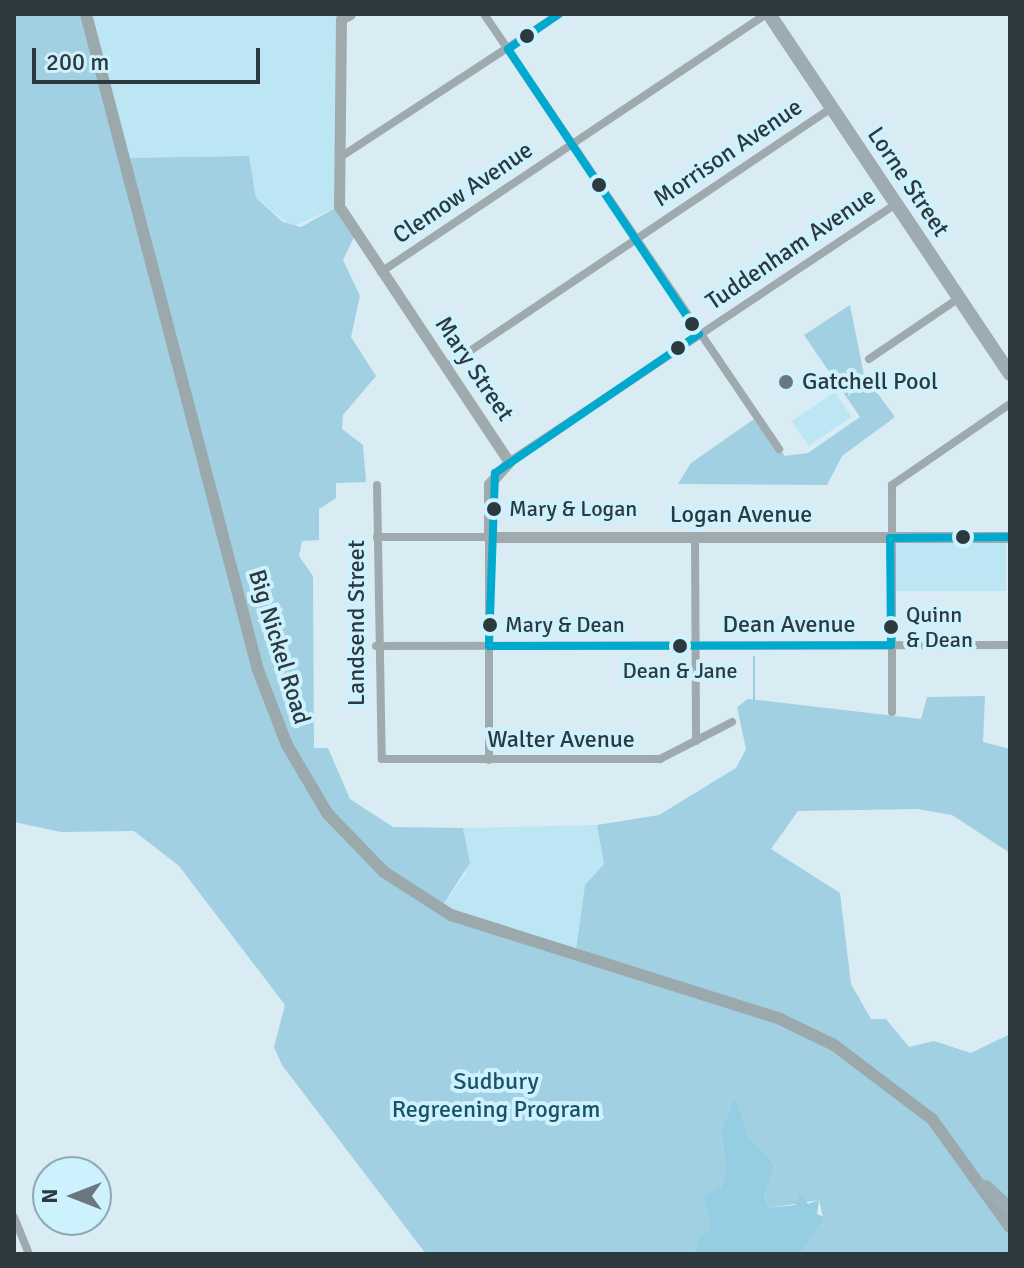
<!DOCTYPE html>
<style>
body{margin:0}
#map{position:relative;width:1024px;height:1268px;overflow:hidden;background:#d9ecf3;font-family:Signika,sans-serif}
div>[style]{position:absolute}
.green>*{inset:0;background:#bde6f5;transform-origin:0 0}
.forest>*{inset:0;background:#a0d0e1}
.water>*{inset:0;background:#95cde2}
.stream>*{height:2px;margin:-1px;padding:0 1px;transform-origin:1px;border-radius:1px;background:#95cde2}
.minor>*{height:8px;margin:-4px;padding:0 4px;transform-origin:4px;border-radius:4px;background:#9eaaae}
.tertiary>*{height:11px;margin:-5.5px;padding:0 5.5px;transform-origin:5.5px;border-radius:5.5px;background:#9eaaae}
.secondary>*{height:12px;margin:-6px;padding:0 6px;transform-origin:6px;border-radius:6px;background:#9ba9ad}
.primary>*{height:14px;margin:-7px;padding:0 7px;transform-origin:7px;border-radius:7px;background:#9cacb2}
.bus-1>*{height:8px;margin:-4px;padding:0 4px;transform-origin:4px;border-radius:4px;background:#00a9ce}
.dots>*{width:22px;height:22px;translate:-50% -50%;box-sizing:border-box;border:4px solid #cef1fe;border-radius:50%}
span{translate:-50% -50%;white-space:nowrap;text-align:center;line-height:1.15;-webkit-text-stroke:8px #cef1fe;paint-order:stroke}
.bus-label{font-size:22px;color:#2c3a3f}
.left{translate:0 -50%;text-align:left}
.street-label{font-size:24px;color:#2c3a3f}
.poi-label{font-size:24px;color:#2c3a3f}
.park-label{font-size:24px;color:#195466}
.frame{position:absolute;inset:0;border:16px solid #2c3a3f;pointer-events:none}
.north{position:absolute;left:32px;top:1156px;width:80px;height:80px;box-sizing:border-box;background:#cef1fe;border:2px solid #8da8b2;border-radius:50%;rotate:270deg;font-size:22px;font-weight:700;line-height:32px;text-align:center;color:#2c3a3f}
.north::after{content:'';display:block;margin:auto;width:28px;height:36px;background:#69787e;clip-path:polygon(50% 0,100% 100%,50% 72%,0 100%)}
.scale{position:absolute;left:32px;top:48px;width:228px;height:36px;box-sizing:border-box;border:4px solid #2c3a3f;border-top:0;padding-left:10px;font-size:24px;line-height:28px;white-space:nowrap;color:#2c3a3f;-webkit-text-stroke:6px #cef1fe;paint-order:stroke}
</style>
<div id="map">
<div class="green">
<i style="clip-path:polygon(87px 14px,341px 14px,339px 206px,292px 227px,256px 198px,249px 156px,123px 158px)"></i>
<i style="left:835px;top:392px;width:30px;height:52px;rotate:56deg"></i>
<i style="left:889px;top:538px;width:117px;height:53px"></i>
<i style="clip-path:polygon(597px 825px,604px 864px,585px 885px,575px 957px,441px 908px,466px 873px,463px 828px)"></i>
</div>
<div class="forest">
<i style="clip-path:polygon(14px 14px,87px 14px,123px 158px,249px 156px,256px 198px,283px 222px,301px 227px,339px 206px,356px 233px,343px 260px,360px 296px,351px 337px,376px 376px,343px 415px,342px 429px,363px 445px,366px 482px,336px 483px,336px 498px,319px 509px,319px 540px,302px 541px,299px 556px,313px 576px,314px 748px,328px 748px,350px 799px,393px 827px,463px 828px,470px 863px,441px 908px,575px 957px,585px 885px,604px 864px,597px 825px,659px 815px,736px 768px,746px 749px,737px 707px,748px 699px,921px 719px,927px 697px,985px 696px,983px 742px,1010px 749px,1010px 853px,952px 815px,917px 809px,798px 811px,771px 849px,840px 893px,851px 984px,871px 1019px,886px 1019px,909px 1047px,934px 1041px,971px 1053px,1010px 1034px,1010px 1254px,800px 1254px,823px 1217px,819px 1200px,770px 1208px,764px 1197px,775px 1165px,749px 1136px,735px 1096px,721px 1131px,726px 1170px,721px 1187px,705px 1200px,710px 1228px,697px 1239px,695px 1254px,426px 1254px,282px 1065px,274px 1047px,285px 1005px,179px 866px,134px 831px,61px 832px,14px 822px)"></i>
<i style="clip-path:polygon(850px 305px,864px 375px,895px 417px,842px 456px,827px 485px,678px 484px,691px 463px,757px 417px,785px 456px,808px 453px,860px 417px,804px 335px)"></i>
</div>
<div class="water">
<i style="clip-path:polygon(735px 1096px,749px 1136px,775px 1165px,764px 1197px,770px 1208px,795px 1205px,800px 1194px,808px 1204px,819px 1200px,817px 1214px,824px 1217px,800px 1254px,695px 1254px,697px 1239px,710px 1228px,704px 1197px,721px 1187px,726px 1170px,721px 1131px)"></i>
</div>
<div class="stream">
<i style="left:754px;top:657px;width:43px;rotate:90deg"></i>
</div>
<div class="minor">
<i style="left:484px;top:14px;width:526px;rotate:55.86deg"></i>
<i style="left:339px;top:158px;width:263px;rotate:-33.2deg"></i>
<i style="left:381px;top:272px;width:463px;rotate:-33.8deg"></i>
<i style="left:869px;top:359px;width:109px;rotate:-34.1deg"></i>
<i style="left:446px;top:367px;width:466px;rotate:-33.9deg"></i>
<i style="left:509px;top:462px;width:465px;rotate:-33.7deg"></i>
<i style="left:377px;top:485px;width:274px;rotate:89deg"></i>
<i style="left:382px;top:759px;width:278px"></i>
<i style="left:660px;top:759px;width:81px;rotate:-27.2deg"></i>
<i style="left:377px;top:537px;width:112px"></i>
<i style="left:489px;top:537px;width:223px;rotate:90deg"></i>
<i style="left:695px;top:537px;width:204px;rotate:89.7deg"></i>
<i style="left:376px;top:646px;width:634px;rotate:-0.09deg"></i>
<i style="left:892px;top:712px;width:227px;rotate:-90deg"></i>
<i style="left:892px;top:485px;width:143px;rotate:-34.5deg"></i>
<i style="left:14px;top:1217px;width:40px;rotate:68deg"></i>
</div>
<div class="tertiary">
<i style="left:350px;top:14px;width:10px;rotate:151deg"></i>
<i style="left:341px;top:19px;width:187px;rotate:90.6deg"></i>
<i style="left:339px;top:206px;width:307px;rotate:56.4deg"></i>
<i style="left:509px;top:462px;width:30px;rotate:132deg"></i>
<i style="left:489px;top:484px;width:53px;rotate:90deg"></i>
<i style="left:489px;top:537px;width:521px"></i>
</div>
<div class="secondary">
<i style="left:86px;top:14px;width:678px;rotate:75.31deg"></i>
<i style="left:258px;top:670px;width:80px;rotate:68.9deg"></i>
<i style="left:287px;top:745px;width:79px;rotate:59.5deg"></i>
<i style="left:327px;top:813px;width:82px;rotate:46deg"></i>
<i style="left:384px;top:872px;width:80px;rotate:32.7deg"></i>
<i style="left:451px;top:915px;width:345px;rotate:17.5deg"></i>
<i style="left:780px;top:1019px;width:60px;rotate:25.7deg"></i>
<i style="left:834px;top:1045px;width:123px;rotate:37.1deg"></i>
<i style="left:932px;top:1119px;width:133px;rotate:54.2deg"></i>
</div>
<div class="primary">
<i style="left:769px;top:14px;width:433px;rotate:56.2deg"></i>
<i style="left:986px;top:1187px;width:33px;rotate:43deg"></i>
</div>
<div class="bus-1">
<i style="left:559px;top:14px;width:62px;rotate:145.5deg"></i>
<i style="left:508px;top:49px;width:343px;rotate:56.2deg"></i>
<i style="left:699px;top:334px;width:247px;rotate:145.7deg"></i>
<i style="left:495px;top:473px;width:173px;rotate:92deg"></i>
<i style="left:489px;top:646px;width:402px;rotate:-0.1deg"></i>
<i style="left:891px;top:645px;width:107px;rotate:-90.5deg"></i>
<i style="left:890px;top:538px;width:120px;rotate:-0.5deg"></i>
</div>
<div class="dots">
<i style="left:527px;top:36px;background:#2c3a3f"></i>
<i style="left:599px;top:185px;background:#2c3a3f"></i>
<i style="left:692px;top:324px;background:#2c3a3f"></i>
<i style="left:678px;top:348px;background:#2c3a3f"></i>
<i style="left:786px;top:382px;background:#69787e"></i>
<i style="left:494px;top:509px;background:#2c3a3f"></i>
<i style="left:963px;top:537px;background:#2c3a3f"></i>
<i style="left:490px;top:625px;background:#2c3a3f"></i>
<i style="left:891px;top:627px;background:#2c3a3f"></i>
<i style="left:680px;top:646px;background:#2c3a3f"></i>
</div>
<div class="bus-label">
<span class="left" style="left:509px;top:509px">Mary &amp; Logan</span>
<span class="left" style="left:906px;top:627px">Quinn<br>&amp; Dean</span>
<span class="left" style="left:505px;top:625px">Mary &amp; Dean</span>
<span style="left:680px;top:671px">Dean &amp; Jane</span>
</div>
<div class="street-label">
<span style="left:728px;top:153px;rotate:-34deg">Morrison Avenue</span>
<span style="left:908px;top:182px;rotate:56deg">Lorne Street</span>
<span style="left:463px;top:193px;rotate:-34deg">Clemow Avenue</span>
<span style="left:791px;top:249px;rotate:-34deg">Tuddenham Avenue</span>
<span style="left:474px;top:369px;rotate:56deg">Mary Street</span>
<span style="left:741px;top:515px">Logan Avenue</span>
<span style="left:357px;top:623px;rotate:-90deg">Landsend Street</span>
<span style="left:789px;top:625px">Dean Avenue</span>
<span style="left:279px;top:647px;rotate:73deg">Big Nickel Road</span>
<span style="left:561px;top:740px">Walter Avenue</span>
</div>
<div class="poi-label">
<span class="left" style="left:802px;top:382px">Gatchell Pool</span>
</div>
<div class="park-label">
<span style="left:496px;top:1096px">Sudbury<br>Regreening Program</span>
</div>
<div class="frame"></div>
<div class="north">N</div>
<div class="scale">200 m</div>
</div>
